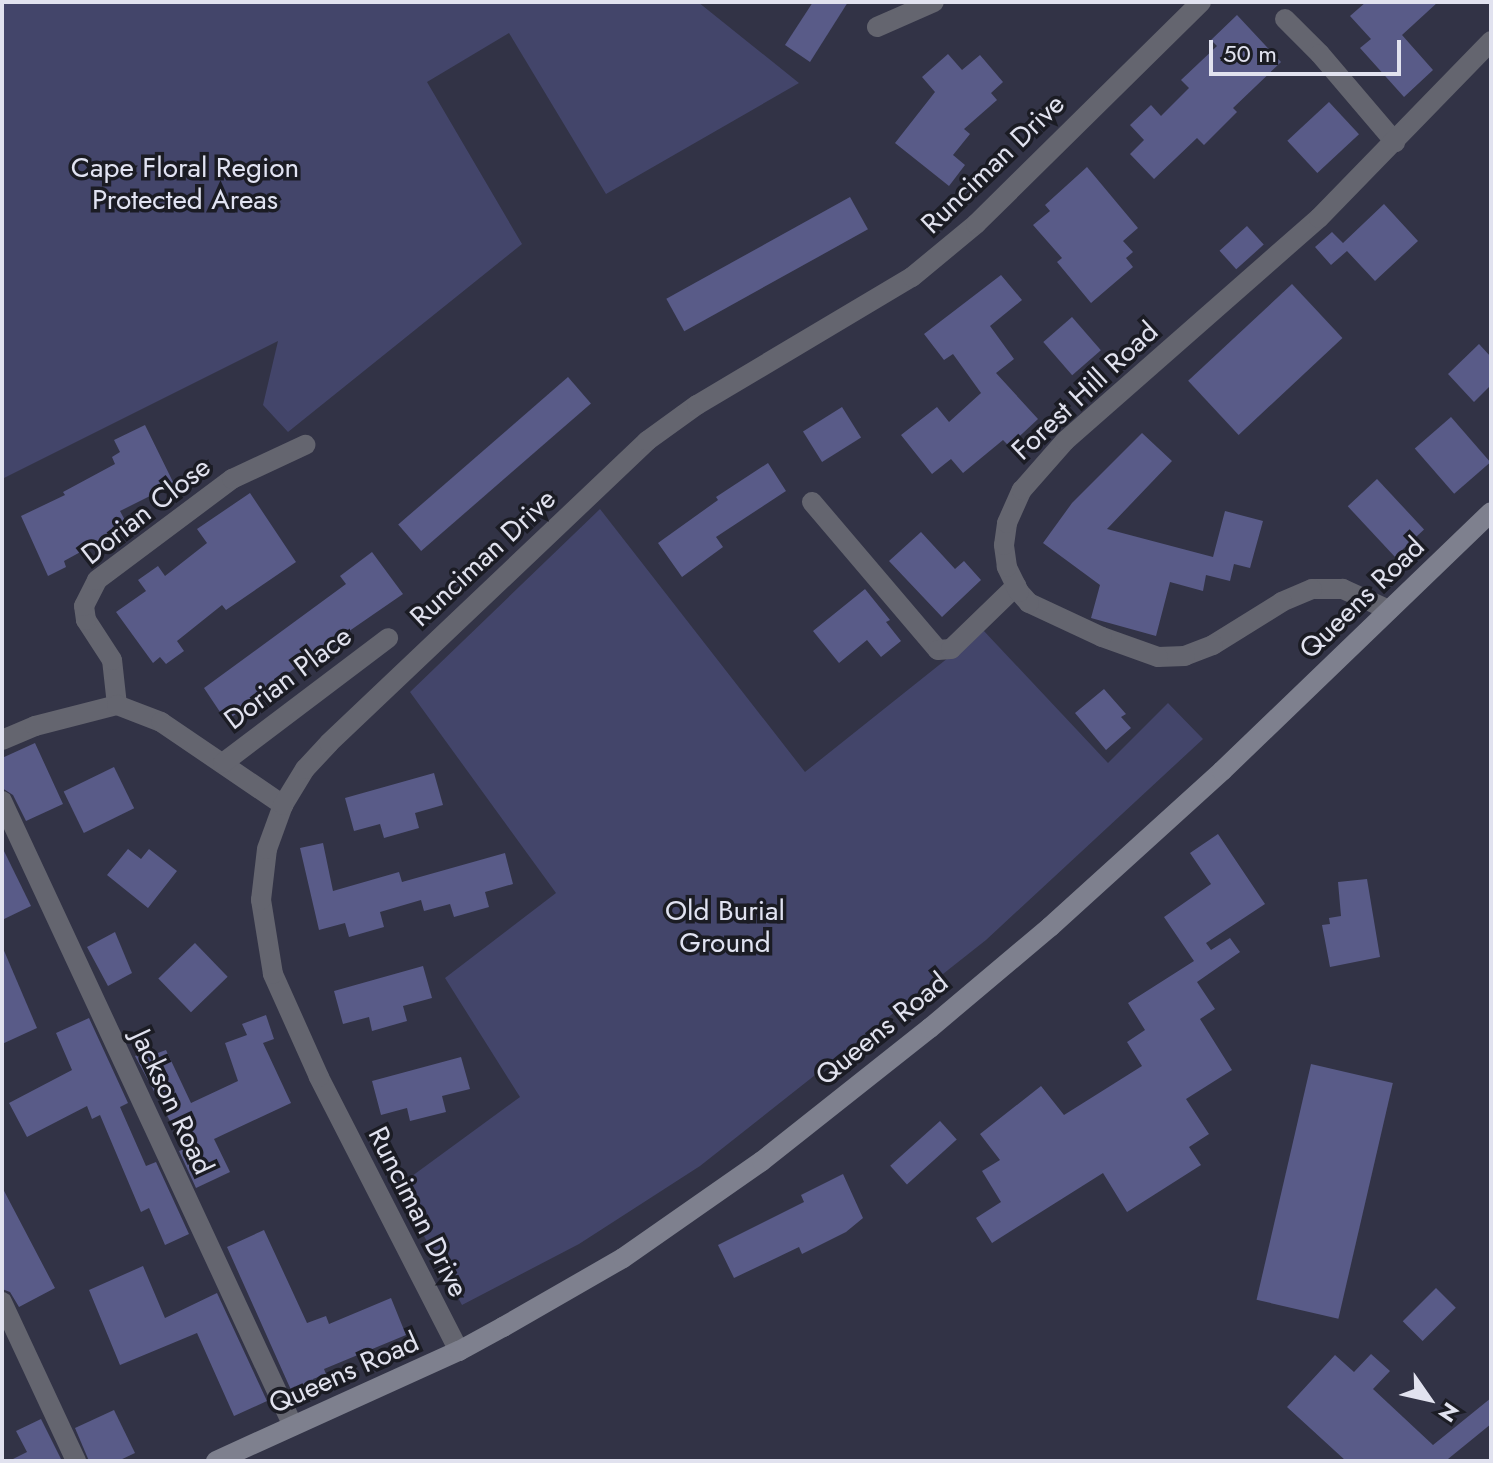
<!DOCTYPE html>
<style>
body{margin:0}
#map{position:relative;width:1493px;height:1463px;overflow:hidden;background:#323346;font-family:Jost,sans-serif}
div>[style]{position:absolute}
.green>*{inset:0;background:#43456a}
.building>*{inset:0;background:#595b88;transform-origin:0 0}
.minor>*{height:20px;margin:-10px;padding:0 10px;transform-origin:10px;border-radius:10px;background:#64656f}
.secondary>*{height:20px;margin:-10px;padding:0 10px;transform-origin:10px;border-radius:10px;background:#7e808e}
span{translate:-50% -50%;white-space:nowrap;text-align:center;line-height:1.15;-webkit-text-stroke:7px #1b1c24;paint-order:stroke}
.street-label{font-size:28px;color:#e1e2ef}
.park-label{font-size:28px;color:#e1e3f2}
.frame{position:absolute;inset:0;border:4px solid #e1e2ef;pointer-events:none}
.north{position:absolute;left:1389px;top:1359px;width:80px;height:80px;-webkit-text-stroke:6px #1b1c24;paint-order:stroke;rotate:124deg;font-size:22px;font-weight:700;line-height:32px;text-align:center;color:#e1e2ef}
.north::after{content:'';display:block;margin:auto;width:28px;height:36px;background:#e1e2ef;clip-path:polygon(50% 0,100% 100%,50% 72%,0 100%)}
.scale{position:absolute;left:1209px;top:40px;width:192px;height:36px;box-sizing:border-box;border:4px solid #e1e2ef;border-top:0;padding-left:10px;font-size:24px;line-height:28px;white-space:nowrap;color:#e1e2ef;-webkit-text-stroke:6px #1b1c24;paint-order:stroke}
</style>
<div id="map">
<div class="green">
<i style="clip-path:polygon(2px 2px,698px 2px,799px 83px,606px 194px,509px 33px,427px 82px,522px 244px,288px 432px,263px 405px,278px 341px,2px 479px)"></i>
<i style="clip-path:polygon(600px 509px,805px 772px,983px 630px,1108px 763px,1168px 703px,1203px 739px,986px 940px,700px 1166px,579px 1244px,462px 1305px,397px 1187px,520px 1097px,445px 978px,556px 893px,410px 692px)"></i>
</div>
<div class="building">
<i style="clip-path:polygon(813px 2px,848px 2px,810px 62px,785px 45px)"></i>
<i style="clip-path:polygon(1366px 2px,1438px 2px,1402px 35px,1433px 70px,1404px 97px,1360px 48px,1371px 39px,1350px 16px)"></i>
<i style="clip-path:polygon(1237px 15px,1281px 62px,1233px 108px,1237px 112px,1204px 145px,1197px 138px,1154px 179px,1130px 154px,1144px 140px,1130px 125px,1151px 105px,1161px 116px,1189px 88px,1181px 80px,1217px 46px,1211px 40px)"></i>
<i style="clip-path:polygon(948px 54px,962px 70px,980px 55px,1003px 82px,991px 93px,997px 100px,964px 129px,970px 134px,953px 155px,965px 165px,949px 186px,895px 143px,935px 92px,922px 77px)"></i>
<i style="left:1329px;top:102px;width:44px;height:57px;rotate:47deg"></i>
<i style="clip-path:polygon(1087px 167px,1138px 228px,1123px 241px,1133px 252px,1126px 258px,1133px 267px,1091px 303px,1057px 262px,1062px 258px,1033px 225px,1050px 211px,1045px 205px)"></i>
<i style="left:850px;top:197px;width:37px;height:210px;rotate:61deg"></i>
<i style="clip-path:polygon(1384px 204px,1418px 241px,1375px 281px,1347px 251px,1331px 265px,1315px 247px,1332px 232px,1343px 243px)"></i>
<i style="left:1247px;top:226px;width:25px;height:37px;rotate:48deg"></i>
<i style="clip-path:polygon(1001px 275px,1022px 300px,990px 326px,1014px 359px,996px 373px,1038px 419px,1009px 446px,1003px 440px,963px 473px,951px 459px,932px 474px,901px 435px,937px 407px,949px 422px,981px 393px,953px 354px,944px 360px,924px 334px)"></i>
<i style="left:1292px;top:284px;width:74px;height:142px;rotate:47deg"></i>
<i style="left:1072px;top:317px;width:44px;height:38px;rotate:49deg"></i>
<i style="clip-path:polygon(1479px 344px,1491px 357px,1491px 385px,1474px 402px,1448px 374px)"></i>
<i style="left:568px;top:377px;width:35px;height:225px;rotate:49deg"></i>
<i style="left:842px;top:407px;width:36px;height:46px;rotate:58deg"></i>
<i style="left:1451px;top:417px;width:60px;height:48px;rotate:49deg"></i>
<i style="clip-path:polygon(145px 425px,174px 484px,120px 511px,128px 526px,64px 561px,66px 567px,48px 576px,21px 516px,65px 495px,63px 492px,115px 464px,112px 457px,120px 452px,114px 440px)"></i>
<i style="clip-path:polygon(1142px 433px,1172px 461px,1107px 529px,1213px 557px,1225px 511px,1263px 521px,1250px 568px,1234px 564px,1230px 581px,1206px 575px,1203px 591px,1170px 582px,1156px 636px,1091px 618px,1100px 585px,1043px 543px,1072px 503px)"></i>
<i style="clip-path:polygon(768px 463px,786px 491px,716px 537px,723px 547px,682px 577px,658px 543px,718px 500px,716px 497px)"></i>
<i style="left:1377px;top:479px;width:69px;height:40px;rotate:47deg"></i>
<i style="clip-path:polygon(250px 493px,296px 562px,226px 610px,222px 605px,177px 641px,184px 651px,166px 664px,160px 657px,153px 663px,116px 612px,146px 591px,138px 580px,158px 566px,165px 576px,207px 543px,197px 529px)"></i>
<i style="clip-path:polygon(921px 532px,955px 569px,964px 561px,981px 580px,942px 617px,889px 561px)"></i>
<i style="clip-path:polygon(372px 552px,403px 594px,268px 687px,270px 690px,226px 721px,204px 688px,346px 584px,340px 576px)"></i>
<i style="clip-path:polygon(865px 589px,890px 620px,886px 622px,901px 641px,881px 657px,867px 640px,839px 663px,813px 631px)"></i>
<i style="clip-path:polygon(1104px 689px,1126px 714px,1121px 717px,1131px 728px,1106px 750px,1075px 713px)"></i>
<i style="clip-path:polygon(35px 743px,63px 804px,26px 821px,13px 795px,2px 788px,2px 758px)"></i>
<i style="left:114px;top:767px;width:46px;height:56px;rotate:64deg"></i>
<i style="clip-path:polygon(434px 773px,443px 805px,415px 813px,419px 828px,384px 838px,380px 824px,354px 831px,345px 798px)"></i>
<i style="clip-path:polygon(1218px 834px,1265px 904px,1206px 943px,1211px 950px,1230px 938px,1240px 952px,1197px 982px,1215px 1009px,1200px 1019px,1232px 1070px,1186px 1099px,1209px 1134px,1189px 1147px,1201px 1165px,1127px 1212px,1103px 1173px,992px 1243px,976px 1218px,1001px 1202px,982px 1171px,1000px 1160px,980px 1134px,1041px 1086px,1064px 1115px,1142px 1066px,1127px 1042px,1145px 1030px,1128px 1003px,1194px 961px,1164px 917px,1211px 884px,1190px 853px)"></i>
<i style="clip-path:polygon(323px 843px,333px 891px,399px 872px,402px 882px,505px 853px,513px 884px,485px 892px,489px 907px,454px 917px,450px 904px,424px 911px,421px 900px,380px 912px,384px 927px,349px 937px,345px 923px,319px 930px,300px 848px)"></i>
<i style="clip-path:polygon(2px 847px,31px 906px,2px 920px)"></i>
<i style="clip-path:polygon(128px 849px,141px 859px,149px 849px,177px 871px,148px 908px,107px 875px)"></i>
<i style="clip-path:polygon(1367px 879px,1380px 957px,1330px 967px,1322px 925px,1330px 924px,1329px 918px,1341px 916px,1338px 882px)"></i>
<i style="clip-path:polygon(115px 932px,132px 973px,108px 986px,87px 947px)"></i>
<i style="left:195px;top:943px;width:47px;height:51px;rotate:46deg"></i>
<i style="clip-path:polygon(2px 946px,37px 1028px,2px 1044px)"></i>
<i style="clip-path:polygon(423px 966px,432px 998px,403px 1006px,407px 1021px,372px 1031px,369px 1017px,343px 1024px,334px 991px)"></i>
<i style="clip-path:polygon(266px 1015px,274px 1039px,263px 1043px,291px 1103px,214px 1139px,230px 1172px,196px 1188px,179px 1151px,185px 1149px,135px 1056px,151px 1048px,144px 1058px,166px 1050px,191px 1103px,238px 1081px,225px 1043px,247px 1035px,242px 1024px)"></i>
<i style="clip-path:polygon(89px 1018px,128px 1103px,120px 1107px,146px 1166px,156px 1162px,189px 1234px,165px 1245px,149px 1208px,141px 1212px,100px 1115px,92px 1119px,87px 1106px,27px 1137px,9px 1103px,72px 1070px,56px 1033px)"></i>
<i style="clip-path:polygon(461px 1057px,470px 1089px,442px 1096px,446px 1112px,410px 1121px,407px 1108px,381px 1115px,372px 1081px)"></i>
<i style="left:1311px;top:1064px;width:84px;height:242px;rotate:13deg"></i>
<i style="left:940px;top:1121px;width:25px;height:67px;rotate:48deg"></i>
<i style="clip-path:polygon(843px 1174px,863px 1218px,846px 1232px,802px 1254px,799px 1247px,734px 1278px,718px 1245px,804px 1202px,801px 1195px)"></i>
<i style="clip-path:polygon(2px 1187px,55px 1288px,19px 1307px,10px 1292px,2px 1289px)"></i>
<i style="clip-path:polygon(264px 1230px,307px 1323px,326px 1316px,329px 1324px,391px 1298px,406px 1335px,324px 1369px,326px 1374px,313px 1379px,317px 1388px,298px 1396px,295px 1388px,291px 1390px,227px 1247px)"></i>
<i style="clip-path:polygon(143px 1266px,165px 1318px,217px 1293px,267px 1401px,234px 1416px,197px 1333px,120px 1365px,89px 1290px)"></i>
<i style="left:1436px;top:1288px;width:28px;height:47px;rotate:45deg"></i>
<i style="clip-path:polygon(1371px 1354px,1390px 1371px,1373px 1389px,1433px 1445px,1491px 1398px,1491px 1424px,1448px 1459px,1450px 1461px,1346px 1461px,1287px 1407px,1335px 1355px,1354px 1372px)"></i>
<i style="clip-path:polygon(114px 1410px,135px 1453px,118px 1461px,89px 1461px,75px 1428px)"></i>
<i style="clip-path:polygon(41px 1419px,62px 1461px,9px 1461px,27px 1452px,16px 1431px)"></i>
</div>
<div class="minor">
<i style="left:1285px;top:19px;width:49px;rotate:45deg"></i>
<i style="left:1320px;top:54px;width:116px;rotate:49.6deg"></i>
<i style="left:877px;top:27px;width:62px;rotate:-23.7deg"></i>
<i style="left:812px;top:502px;width:194px;rotate:49.6deg"></i>
<i style="left:938px;top:650px;width:13px;rotate:-4deg"></i>
<i style="left:951px;top:649px;width:91px;rotate:-44.1deg"></i>
<i style="left:1389px;top:610px;width:51px;rotate:-155.5deg"></i>
<i style="left:1343px;top:589px;width:31px;rotate:180deg"></i>
<i style="left:1312px;top:589px;width:33px;rotate:157deg"></i>
<i style="left:1282px;top:602px;width:81px;rotate:148.1deg"></i>
<i style="left:1213px;top:645px;width:30px;rotate:159deg"></i>
<i style="left:1185px;top:656px;width:27px;rotate:178deg"></i>
<i style="left:1158px;top:657px;width:59px;rotate:-160.3deg"></i>
<i style="left:1102px;top:637px;width:81px;rotate:-155deg"></i>
<i style="left:1029px;top:603px;width:15px;rotate:-132deg"></i>
<i style="left:1019px;top:592px;width:28px;rotate:-116deg"></i>
<i style="left:1007px;top:567px;width:22px;rotate:-98deg"></i>
<i style="left:1004px;top:545px;width:22px;rotate:-82deg"></i>
<i style="left:1007px;top:523px;width:36px;rotate:-66deg"></i>
<i style="left:1022px;top:490px;width:65px;rotate:-48.7deg"></i>
<i style="left:1065px;top:441px;width:338px;rotate:-41.3deg"></i>
<i style="left:1319px;top:218px;width:247px;rotate:-45.8deg"></i>
<i style="left:117px;top:705px;width:45px;rotate:-96.3deg"></i>
<i style="left:112px;top:660px;width:48px;rotate:-123deg"></i>
<i style="left:86px;top:620px;width:14px;rotate:-98deg"></i>
<i style="left:84px;top:606px;width:29px;rotate:-63deg"></i>
<i style="left:97px;top:580px;width:169px;rotate:-36.8deg"></i>
<i style="left:232px;top:479px;width:81px;rotate:-25deg"></i>
<i style="left:2px;top:740px;width:36px;rotate:-23deg"></i>
<i style="left:35px;top:726px;width:85px;rotate:-14.4deg"></i>
<i style="left:117px;top:705px;width:47px;rotate:21.1deg"></i>
<i style="left:161px;top:722px;width:148px;rotate:34.2deg"></i>
<i style="left:223px;top:763px;width:207px;rotate:-37.1deg"></i>
<i style="left:2px;top:801px;width:689px;rotate:65.03deg"></i>
<i style="left:2px;top:1302px;width:175px;rotate:65deg"></i>
<i style="left:459px;top:1351px;width:308px;rotate:-117.1deg"></i>
<i style="left:319px;top:1077px;width:113px;rotate:-114.1deg"></i>
<i style="left:273px;top:974px;width:75px;rotate:-99.2deg"></i>
<i style="left:261px;top:900px;width:51px;rotate:-83.3deg"></i>
<i style="left:267px;top:849px;width:47px;rotate:-70deg"></i>
<i style="left:283px;top:805px;width:42px;rotate:-58.6deg"></i>
<i style="left:305px;top:769px;width:35px;rotate:-47deg"></i>
<i style="left:329px;top:743px;width:439px;rotate:-43.5deg"></i>
<i style="left:647px;top:441px;width:62px;rotate:-35.8deg"></i>
<i style="left:697px;top:405px;width:250px;rotate:-30.8deg"></i>
<i style="left:912px;top:277px;width:83px;rotate:-39.6deg"></i>
<i style="left:976px;top:224px;width:316px;rotate:-44.6deg"></i>
</div>
<div class="secondary">
<i style="left:216px;top:1461px;width:267px;rotate:-24.4deg"></i>
<i style="left:459px;top:1351px;width:50px;rotate:-28.6deg"></i>
<i style="left:503px;top:1327px;width:138px;rotate:-29.9deg"></i>
<i style="left:623px;top:1258px;width:169px;rotate:-34.9deg"></i>
<i style="left:762px;top:1161px;width:214px;rotate:-38.4deg"></i>
<i style="left:930px;top:1028px;width:157px;rotate:-40.1deg"></i>
<i style="left:1050px;top:927px;width:232px;rotate:-42.2deg"></i>
<i style="left:1222px;top:771px;width:373px;rotate:-43.9deg"></i>
</div>
<div class="street-label">
<span style="left:993px;top:164px;rotate:-44deg">Runciman Drive</span>
<span style="left:1085px;top:391px;rotate:-43deg">Forest Hill Road</span>
<span style="left:146px;top:511px;rotate:-38deg">Dorian Close</span>
<span style="left:483px;top:558px;rotate:-43deg">Runciman Drive</span>
<span style="left:1362px;top:598px;rotate:-44deg">Queens Road</span>
<span style="left:288px;top:678px;rotate:-37deg">Dorian Place</span>
<span style="left:882px;top:1029px;rotate:-39deg">Queens Road</span>
<span style="left:172px;top:1102px;rotate:65deg">Jackson Road</span>
<span style="left:418px;top:1212px;rotate:63deg">Runciman Drive</span>
<span style="left:344px;top:1373px;rotate:-24deg">Queens Road</span>
</div>
<div class="park-label">
<span style="left:185px;top:184px">Cape Floral Region<br>Protected Areas</span>
<span style="left:725px;top:927px">Old Burial<br>Ground</span>
</div>
<div class="frame"></div>
<div class="north">N</div>
<div class="scale">50 m</div>
</div>
